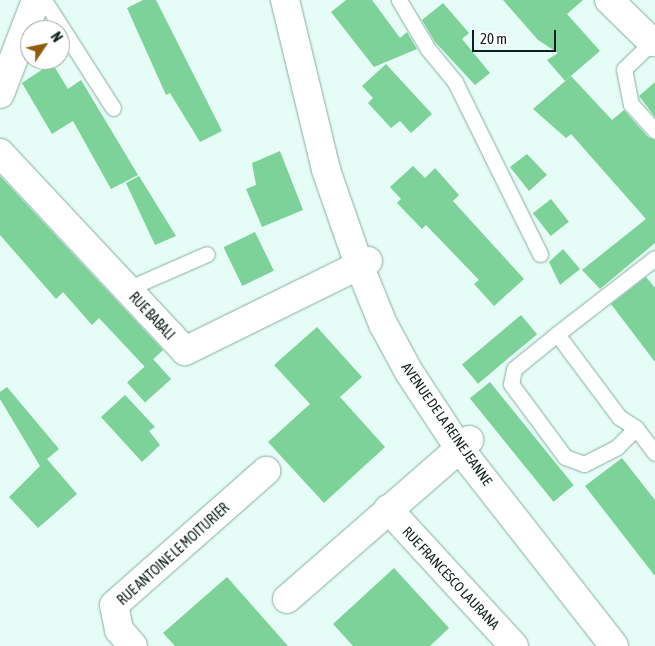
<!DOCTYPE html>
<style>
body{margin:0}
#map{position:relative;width:655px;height:646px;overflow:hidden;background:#e5fdf6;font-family:"Asap Condensed",sans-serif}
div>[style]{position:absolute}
.building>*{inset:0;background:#7cd299;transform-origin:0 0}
.roads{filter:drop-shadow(0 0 1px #86ada2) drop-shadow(0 0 1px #86ada2)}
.service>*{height:15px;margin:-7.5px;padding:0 7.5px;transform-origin:7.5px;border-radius:7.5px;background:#fff}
.minor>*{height:28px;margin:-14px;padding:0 14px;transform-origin:14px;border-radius:14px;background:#fff}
span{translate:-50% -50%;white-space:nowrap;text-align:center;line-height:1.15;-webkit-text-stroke:4px #fff;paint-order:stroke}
.street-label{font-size:14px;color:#10201c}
.north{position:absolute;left:20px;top:20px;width:50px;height:50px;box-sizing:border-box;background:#fff;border:1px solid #9fa6a4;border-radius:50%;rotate:56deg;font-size:14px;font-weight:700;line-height:20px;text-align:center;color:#10201c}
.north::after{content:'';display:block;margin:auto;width:18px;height:22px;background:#915b10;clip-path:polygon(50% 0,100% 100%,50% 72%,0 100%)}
.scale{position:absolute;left:472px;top:30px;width:84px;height:22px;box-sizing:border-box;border:2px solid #10201c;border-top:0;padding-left:6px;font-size:15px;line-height:18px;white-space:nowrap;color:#10201c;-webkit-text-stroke:4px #fff;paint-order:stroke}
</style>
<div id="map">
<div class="building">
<i style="clip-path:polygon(143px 0,156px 0,222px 131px,200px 142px,170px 93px,166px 95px,127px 8px)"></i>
<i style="clip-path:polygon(346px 0,372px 0,400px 38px,407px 32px,417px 49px,374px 67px,331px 12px)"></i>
<i style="clip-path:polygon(503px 0,583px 0,567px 14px,600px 51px,565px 81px,547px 60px,558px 53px,538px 40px)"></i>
<i style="clip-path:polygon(443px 3px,469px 33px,462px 39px,490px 73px,475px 85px,435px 42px,422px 20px)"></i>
<i style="clip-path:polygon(52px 63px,68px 89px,81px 80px,138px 175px,111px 189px,73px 121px,52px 134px,22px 83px)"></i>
<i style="clip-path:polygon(386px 64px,432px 114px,411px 133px,400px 121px,391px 128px,368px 103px,373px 98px,362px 86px)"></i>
<i style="clip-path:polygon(571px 76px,612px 120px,624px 110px,648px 137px,655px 140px,655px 243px,600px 289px,582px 270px,646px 219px,571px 134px,566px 138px,533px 109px)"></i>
<i style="clip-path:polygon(655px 82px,655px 117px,639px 96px)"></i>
<i style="clip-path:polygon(280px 151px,303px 210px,262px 227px,246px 189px,256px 185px,252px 163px)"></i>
<i style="clip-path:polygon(527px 154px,547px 175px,529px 191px,510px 167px)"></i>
<i style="clip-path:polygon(413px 166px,425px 178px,435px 168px,459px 195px,453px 201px,524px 279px,494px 306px,474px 284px,479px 280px,426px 225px,422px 229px,397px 203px,401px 199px,390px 187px)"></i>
<i style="clip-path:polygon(0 176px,163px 350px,145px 367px,99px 318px,92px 325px,63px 292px,56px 299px,0 235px)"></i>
<i style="clip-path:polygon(139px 176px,176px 236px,155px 245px,126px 183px)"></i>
<i style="left:551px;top:199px;width:29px;height:23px;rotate:52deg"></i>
<i style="left:255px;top:232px;width:43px;height:35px;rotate:64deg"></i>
<i style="clip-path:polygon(563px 249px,580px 269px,560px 285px,549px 262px)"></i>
<i style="clip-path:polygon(646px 277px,655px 288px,655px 362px,611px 304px)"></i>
<i style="left:521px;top:315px;width:25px;height:77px;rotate:50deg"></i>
<i style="clip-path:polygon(317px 327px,362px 377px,340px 397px,385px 447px,324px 503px,268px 442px,310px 404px,274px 365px)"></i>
<i style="left:153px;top:359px;width:27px;height:35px;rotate:48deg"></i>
<i style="left:490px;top:382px;width:133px;height:26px;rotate:51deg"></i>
<i style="clip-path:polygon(7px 387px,59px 449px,47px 459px,77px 494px,38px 528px,9px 497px,40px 466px,0 399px,0 392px)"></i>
<i style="clip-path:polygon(125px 395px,155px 427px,149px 431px,160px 445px,142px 462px,101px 417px)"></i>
<i style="clip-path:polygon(622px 458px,655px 500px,655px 576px,585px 486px)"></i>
<i style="clip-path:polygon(394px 568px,449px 628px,430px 646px,353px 646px,333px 624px)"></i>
<i style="clip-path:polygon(227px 577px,288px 646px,175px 646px,163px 633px)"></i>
</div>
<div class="roads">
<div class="service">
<i style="left:44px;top:0;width:128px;rotate:57.4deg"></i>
<i style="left:399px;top:0;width:57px;rotate:59.4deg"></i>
<i style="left:428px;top:49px;width:43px;rotate:50.7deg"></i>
<i style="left:455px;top:82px;width:192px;rotate:63.7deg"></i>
<i style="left:652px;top:42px;width:39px;rotate:136deg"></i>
<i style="left:624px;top:69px;width:36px;rotate:79deg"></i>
<i style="left:631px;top:104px;width:36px;rotate:48deg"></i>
<i style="left:655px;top:258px;width:124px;rotate:142.2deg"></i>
<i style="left:557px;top:334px;width:104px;rotate:53.2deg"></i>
<i style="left:619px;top:417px;width:20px;rotate:33deg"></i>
<i style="left:636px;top:428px;width:31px;rotate:53deg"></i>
<i style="left:127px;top:289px;width:87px;rotate:-23.6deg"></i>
<i style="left:557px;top:334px;width:55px;rotate:140.9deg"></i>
<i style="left:514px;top:369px;width:15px;rotate:101deg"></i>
<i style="left:511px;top:384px;width:91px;rotate:53.5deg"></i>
<i style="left:565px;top:457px;width:20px;rotate:20deg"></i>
<i style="left:584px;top:464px;width:37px;rotate:-27deg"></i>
<i style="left:617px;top:447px;width:27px;rotate:-45deg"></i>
</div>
<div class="minor">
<i style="left:285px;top:0;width:175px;rotate:76.4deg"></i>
<i style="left:326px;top:170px;width:101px;rotate:70.8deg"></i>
<i style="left:359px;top:265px;width:64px;rotate:67.9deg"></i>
<i style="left:383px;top:324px;width:55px;rotate:61.6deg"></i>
<i style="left:409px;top:372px;width:91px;rotate:56.7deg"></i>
<i style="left:459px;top:448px;width:251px;rotate:51.9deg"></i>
<i style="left:609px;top:0;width:60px;rotate:44.3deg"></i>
<i style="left:652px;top:42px;width:3px;rotate:-18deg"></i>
<i style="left:0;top:94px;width:101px;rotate:-69deg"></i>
<i style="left:0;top:153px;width:271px;rotate:46.9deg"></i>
<i style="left:185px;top:351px;width:204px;rotate:-26.2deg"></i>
<i style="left:388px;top:509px;width:186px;rotate:47.4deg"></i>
<i style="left:287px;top:599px;width:242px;rotate:-41.1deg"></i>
<i style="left:133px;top:646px;width:21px;rotate:-131deg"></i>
<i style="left:119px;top:630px;width:25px;rotate:-101deg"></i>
<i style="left:114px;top:605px;width:203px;rotate:-41.4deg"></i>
</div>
</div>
<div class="street-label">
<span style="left:152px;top:316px;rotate:47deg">RUE BABALI</span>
<span style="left:447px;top:424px;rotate:55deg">AVENUE DE LA REINE JEANNE</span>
<span style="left:173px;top:554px;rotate:-42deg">RUE ANTOINE LE MOITURIER</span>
<span style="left:451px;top:578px;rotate:47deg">RUE FRANCESCO LAURANA</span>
</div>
<div class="north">N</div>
<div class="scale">20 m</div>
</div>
